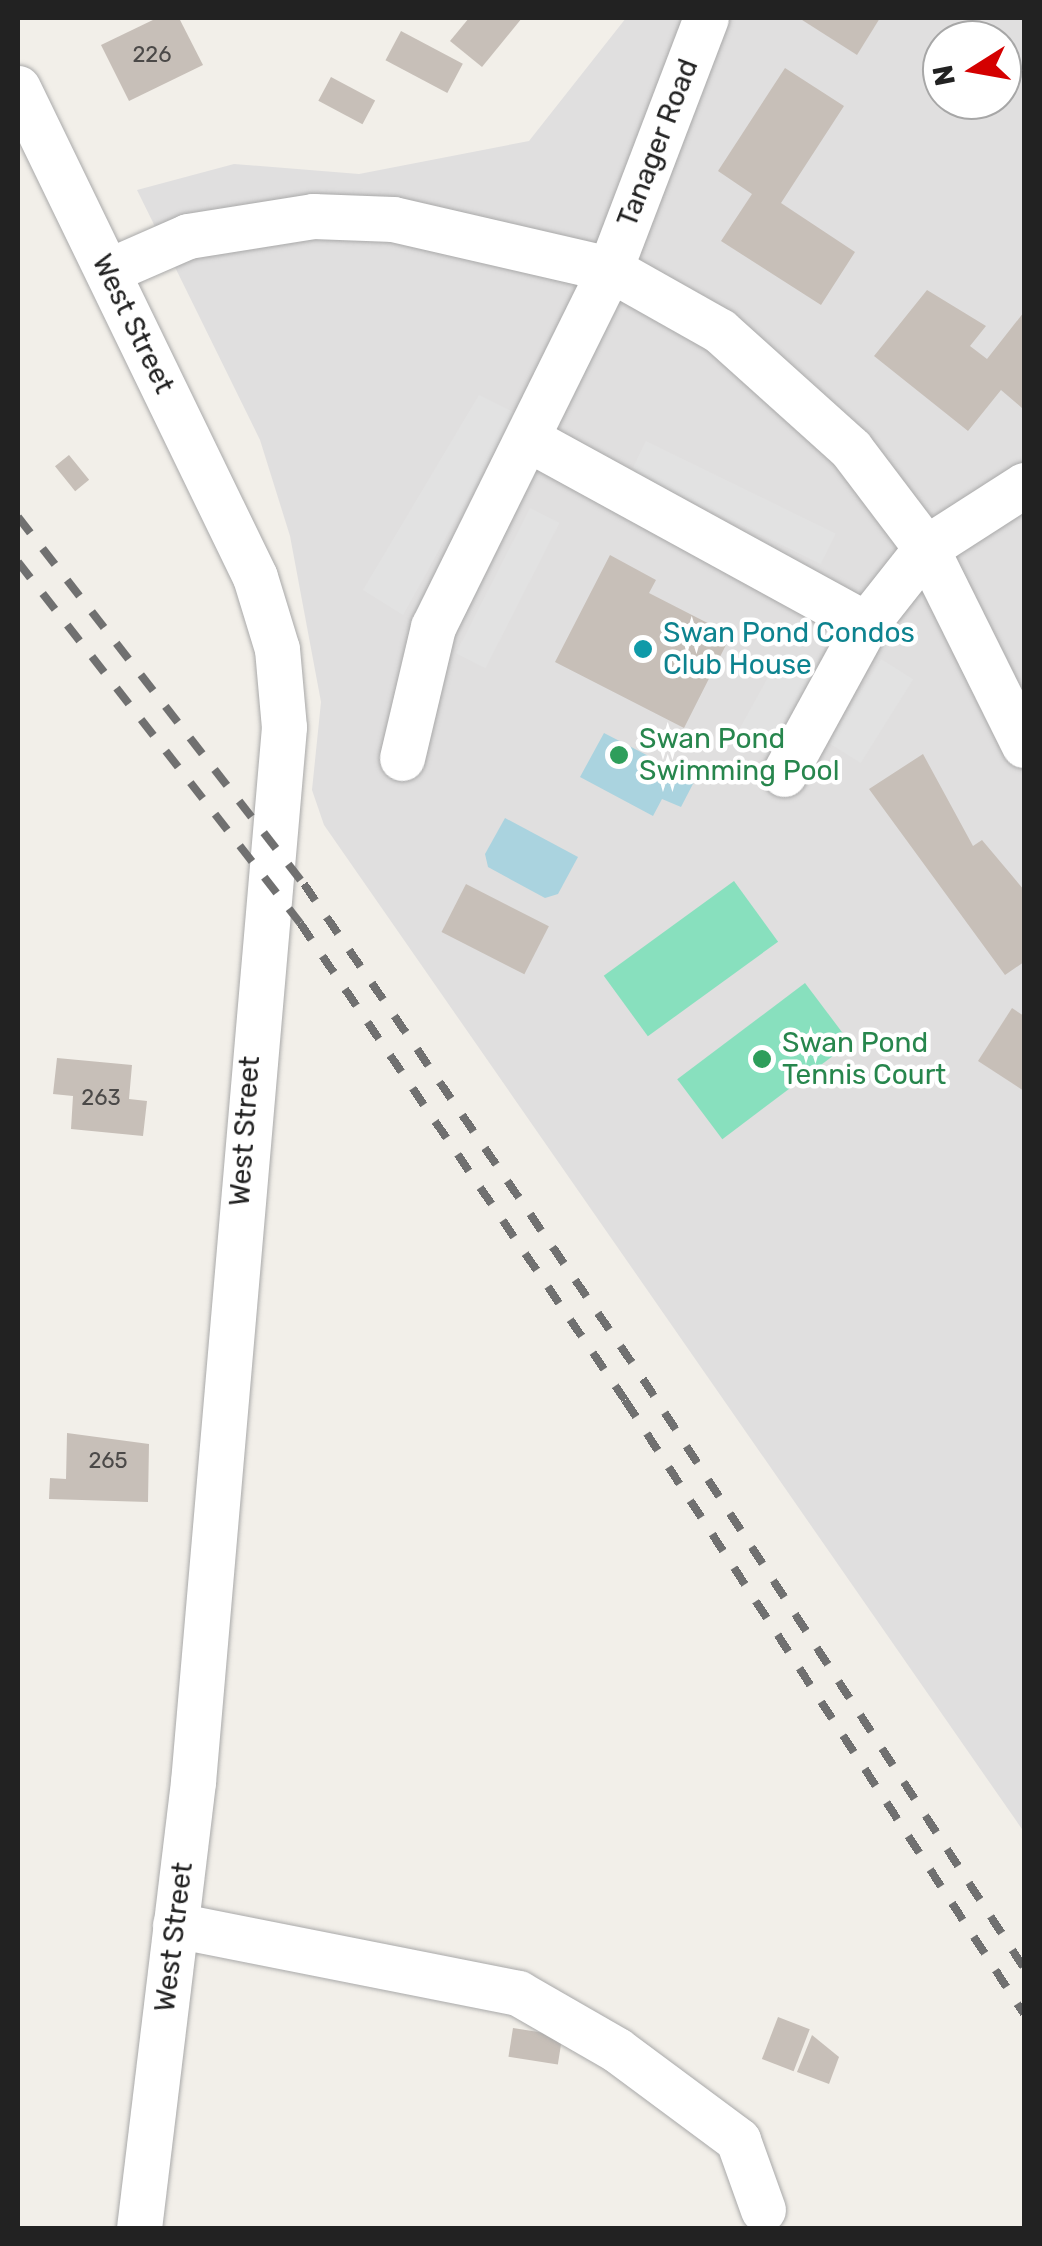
<!DOCTYPE html>
<style>
body{margin:0}
#map{position:relative;width:1042px;height:2246px;overflow:hidden;background:#f2efe9;font-family:Rubik,sans-serif}
div>[style]{position:absolute}
.residential>*{inset:0;background:#e0dfdf}
.pitch>*{inset:0;background:#88e0be;transform-origin:0 0}
.parking>*{inset:0;background:#e2e2e2;transform-origin:0 0}
.water>*{inset:0;background:#aad3df}
.building>*{inset:0;background:#c7bfb8;transform-origin:0 0}
.roads{filter:drop-shadow(0 0 2px #a9a9a9) drop-shadow(0 0 2px #a9a9a9)}
.minor>*{height:45px;margin:-22.5px;padding:0 22.5px;transform-origin:22.5px;border-radius:22.5px;background:#fff}
.rail>*{height:8px;margin-top:-4px;transform-origin:0;background:repeating-linear-gradient(90deg,#707070 0 20px,transparent 0 40px)}
.dots>*{width:28px;height:28px;translate:-50% -50%;box-sizing:border-box;border:5px solid #fff;border-radius:50%}
span{translate:-50% -50%;white-space:nowrap;text-align:center;line-height:1.15;-webkit-text-stroke:9px #fff;paint-order:stroke}
.number-label{font-size:22px;color:#4b4948}
.number-label span{-webkit-text-stroke-width:0}
.street-label{font-size:28px;color:#222}
.culture-label{font-size:28px;color:#0d838f}
.left{translate:0 -50%;text-align:left}
.leisure-label{font-size:28px;color:#27864d}
.frame{position:absolute;inset:0;border:20px solid #222;pointer-events:none}
.north{position:absolute;left:922px;top:20px;width:100px;height:100px;box-sizing:border-box;background:#fff;border:2px solid #a7a7a7;border-radius:50%;rotate:259deg;font-size:28px;font-weight:700;line-height:40px;text-align:center;color:#222}
.north::after{content:'';display:block;margin:auto;width:35px;height:45px;background:#d40000;clip-path:polygon(50% 0,100% 100%,50% 72%,0 100%)}
</style>
<div id="map">
<div class="residential">
<i style="clip-path:polygon(evenodd,626px 18px,1024px 18px,1024px 1832px,324px 825px,312px 790px,321px 702px,290px 536px,260px 440px,137px 190px,234px 164px,359px 174px,529px 141px,626px 18px,942px 40px,1002px 40px,1002px 100px,942px 100px,942px 40px)"></i>
</div>
<div class="pitch">
<i style="left:734px;top:881px;width:75px;height:161px;rotate:54deg"></i>
<i style="left:805px;top:983px;width:75px;height:160px;rotate:53deg"></i>
</div>
<div class="parking">
<i style="clip-path:polygon(479px 395px,515px 413px,403px 615px,363px 590px)"></i>
<i style="left:646px;top:441px;width:211px;height:34px;rotate:26deg"></i>
<i style="left:530px;top:508px;width:33px;height:163px;rotate:27deg"></i>
<i style="left:781px;top:654px;width:38px;height:96px;rotate:29deg"></i>
<i style="left:881px;top:659px;width:38px;height:99px;rotate:32deg"></i>
</div>
<div class="water">
<i style="clip-path:polygon(604px 733px,695px 780px,681px 807px,662px 799px,653px 816px,580px 777px)"></i>
<i style="clip-path:polygon(505px 818px,578px 857px,558px 894px,545px 898px,488px 867px,485px 854px)"></i>
</div>
<div class="building">
<i style="clip-path:polygon(157px 18px,179px 18px,203px 65px,129px 101px,101px 45px)"></i>
<i style="clip-path:polygon(469px 18px,522px 18px,482px 67px,450px 41px)"></i>
<i style="clip-path:polygon(799px 18px,880px 18px,857px 55px)"></i>
<i style="left:401px;top:31px;width:70px;height:33px;rotate:28deg"></i>
<i style="clip-path:polygon(785px 68px,844px 106px,781px 203px,855px 252px,821px 305px,721px 241px,752px 194px,718px 171px)"></i>
<i style="left:331px;top:77px;width:50px;height:27px;rotate:28deg"></i>
<i style="clip-path:polygon(927px 290px,986px 326px,970px 346px,987px 359px,1024px 312px,1022px 408px,1001px 390px,968px 431px,874px 356px)"></i>
<i style="left:69px;top:455px;width:32px;height:18px;rotate:51deg"></i>
<i style="clip-path:polygon(610px 555px,656px 580px,649px 593px,731px 635px,684px 728px,555px 662px)"></i>
<i style="clip-path:polygon(923px 754px,973px 846px,982px 840px,1024px 890px,1024px 962px,1005px 975px,869px 789px)"></i>
<i style="left:466px;top:884px;width:93px;height:54px;rotate:27deg"></i>
<i style="clip-path:polygon(1012px 1008px,1024px 1016px,1024px 1091px,978px 1061px)"></i>
<i style="clip-path:polygon(57px 1058px,132px 1065px,129px 1099px,147px 1101px,143px 1136px,71px 1129px,73px 1096px,53px 1094px)"></i>
<i style="clip-path:polygon(67px 1433px,149px 1444px,148px 1502px,49px 1499px,50px 1478px,66px 1479px)"></i>
<i style="left:778px;top:2017px;width:34px;height:45px;rotate:21deg"></i>
<i style="left:513px;top:2028px;width:50px;height:29px;rotate:9deg"></i>
<i style="clip-path:polygon(812px 2035px,839px 2057px,829px 2084px,797px 2072px)"></i>
</div>
<div class="roads">
<div class="minor">
<i style="left:18px;top:88px;width:543px;rotate:64.14deg"></i>
<i style="left:255px;top:577px;width:75px;rotate:73deg"></i>
<i style="left:277px;top:649px;width:78px;rotate:84.9deg"></i>
<i style="left:284px;top:727px;width:1059px;rotate:94.93deg"></i>
<i style="left:193px;top:1782px;width:449px;rotate:96.9deg"></i>
<i style="left:108px;top:271px;width:87px;rotate:-23.6deg"></i>
<i style="left:188px;top:236px;width:127px;rotate:-9.1deg"></i>
<i style="left:313px;top:216px;width:80px;rotate:2.1deg"></i>
<i style="left:393px;top:219px;width:223px;rotate:13deg"></i>
<i style="left:610px;top:269px;width:126px;rotate:29.4deg"></i>
<i style="left:720px;top:331px;width:176px;rotate:42deg"></i>
<i style="left:851px;top:449px;width:124px;rotate:52.9deg"></i>
<i style="left:926px;top:548px;width:220px;rotate:63.6deg"></i>
<i style="left:530px;top:440px;width:383px;rotate:28.7deg"></i>
<i style="left:866px;top:624px;width:97px;rotate:-51.7deg"></i>
<i style="left:926px;top:548px;width:117px;rotate:-32.7deg"></i>
<i style="left:402px;top:758px;width:135px;rotate:-76.7deg"></i>
<i style="left:433px;top:627px;width:399px;rotate:-63.7deg"></i>
<i style="left:610px;top:269px;width:269px;rotate:-69.1deg"></i>
<i style="left:784px;top:774px;width:171px;rotate:-61.3deg"></i>
<i style="left:175px;top:1925px;width:350px;rotate:11.2deg"></i>
<i style="left:518px;top:1993px;width:114px;rotate:29.9deg"></i>
<i style="left:617px;top:2050px;width:151px;rotate:36.6deg"></i>
<i style="left:738px;top:2140px;width:74px;rotate:70.3deg"></i>
</div>
</div>
<div class="rail">
<i style="left:18px;top:517px;width:465px;rotate:52.1deg"></i>
<i style="left:304px;top:884px;width:600px;rotate:55.59deg"></i>
<i style="left:643px;top:1379px;width:701px;rotate:57.1deg"></i>
<i style="left:18px;top:562px;width:458px;rotate:52deg"></i>
<i style="left:300px;top:923px;width:577px;rotate:55.73deg"></i>
<i style="left:625px;top:1400px;width:732px;rotate:56.98deg"></i>
</div>
<div class="dots">
<i style="left:643px;top:649px;background:#0f9aa8"></i>
<i style="left:619px;top:755px;background:#2e9e5b"></i>
<i style="left:762px;top:1059px;background:#2e9e5b"></i>
</div>
<div class="number-label">
<span style="left:152px;top:55px">226</span>
<span style="left:101px;top:1098px">263</span>
<span style="left:108px;top:1461px">265</span>
</div>
<div class="street-label">
<span style="left:658px;top:143px;rotate:-69deg">Tanager Road</span>
<span style="left:133px;top:324px;rotate:64deg">West Street</span>
<span style="left:245px;top:1131px;rotate:-86deg">West Street</span>
<span style="left:174px;top:1937px;rotate:-83deg">West Street</span>
</div>
<div class="culture-label">
<span class="left" style="left:663px;top:649px">Swan Pond Condos<br>Club House</span>
</div>
<div class="leisure-label">
<span class="left" style="left:639px;top:755px">Swan Pond<br>Swimming Pool</span>
<span class="left" style="left:782px;top:1059px">Swan Pond<br>Tennis Court</span>
</div>
<div class="frame"></div>
<div class="north">N</div>
</div>
